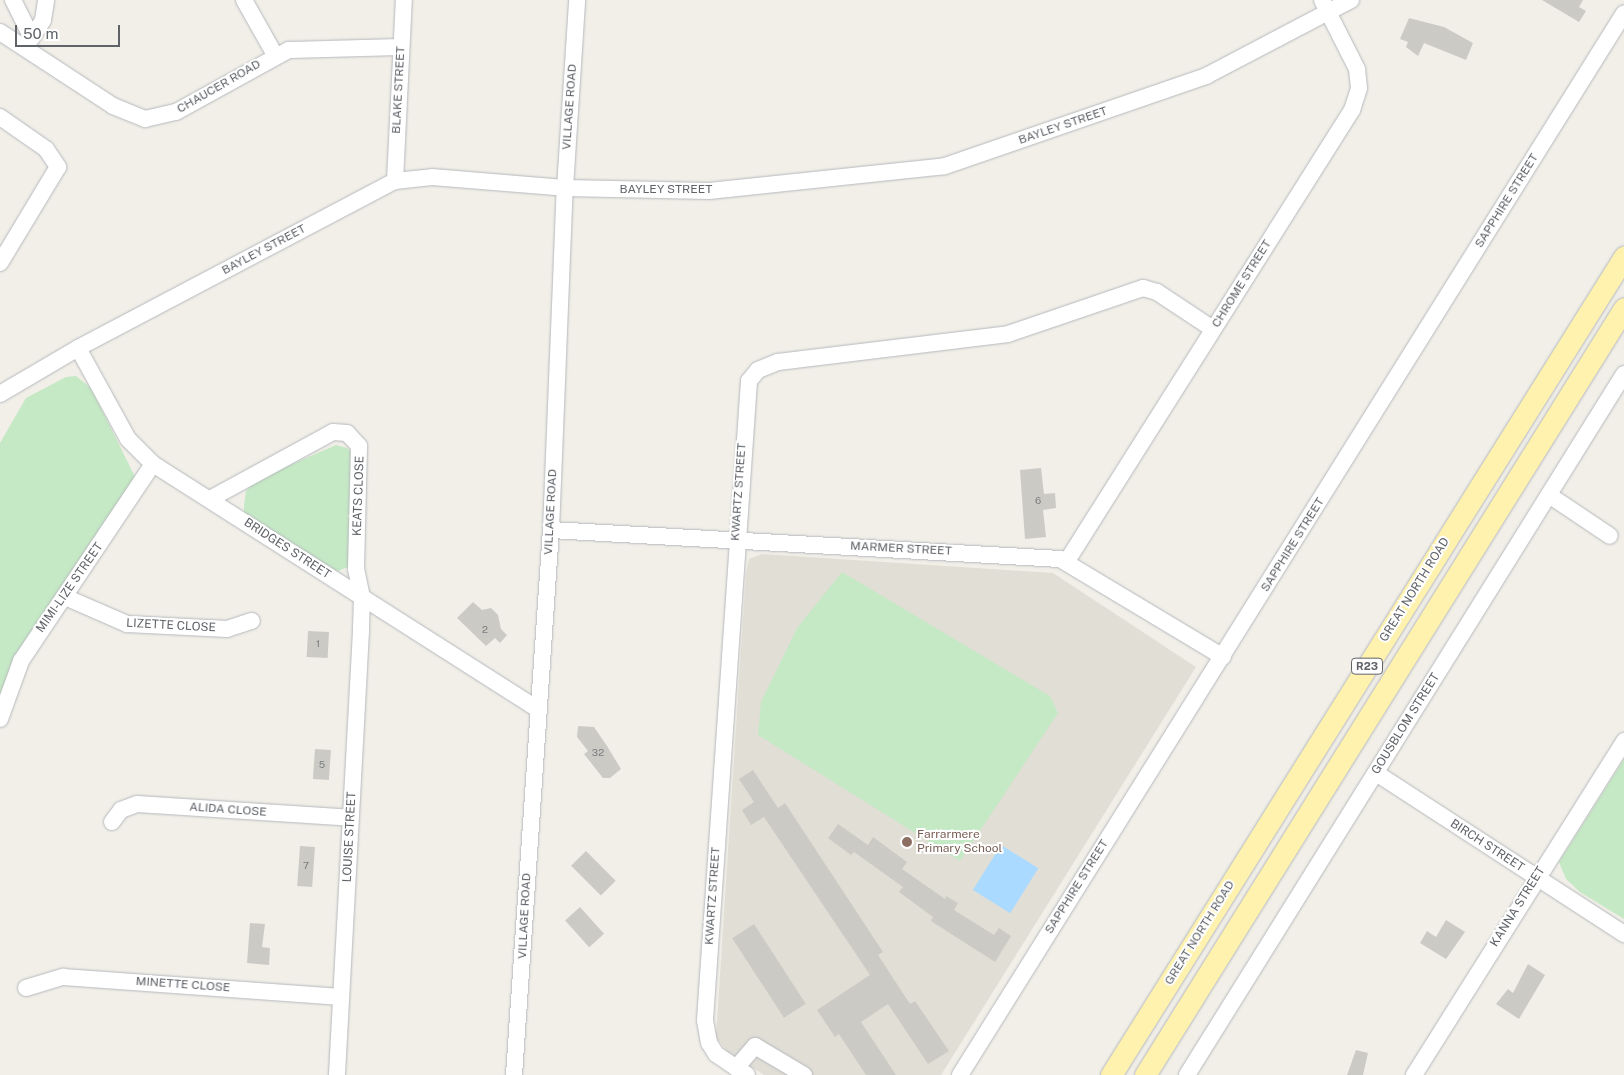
<!DOCTYPE html>
<style>
body{margin:0}
#map{position:relative;width:1624px;height:1075px;overflow:hidden;background:#f1efe8;font-family:"Public Sans",sans-serif}
div>[style]{position:absolute}
.education>*{inset:0;background:#e1ded6}
.green>*{inset:0;background:#c5e8c5}
.water>*{inset:0;background:#aadaff;transform-origin:0 0}
.building>*{inset:0;background:#cccac5;transform-origin:0 0}
.roads{filter:drop-shadow(0 0 1px #b5b8bc) drop-shadow(0 0 1px #b5b8bc)}
.minor>*{height:16px;margin:-8px;padding:0 8px;transform-origin:8px;border-radius:8px;background:#fff}
.major>*{height:21px;margin:-10.5px;padding:0 10.5px;transform-origin:10.5px;border-radius:10.5px;background:#fff2af}
.dots>*{width:14px;height:14px;translate:-50% -50%;box-sizing:border-box;border:2px solid #fff;border-radius:50%}
span{translate:-50% -50%;white-space:nowrap;text-align:center;line-height:1.15;-webkit-text-stroke:4px #fff;paint-order:stroke}
.number-label{font-size:10px;color:#7a7d7f}
.number-label span{-webkit-text-stroke-width:0}
.shield-label span{padding:1px 4px;background:#fff;border:1px solid;border-radius:4px;-webkit-text-stroke-width:0}
.shield-label{font-size:11px;color:#5f6368;font-weight:700}
.street-label{font-size:12px;color:#5f6368}
.education-label{font-size:12px;color:#785e54}
.left{translate:0 -50%;text-align:left}
.scale{position:absolute;left:15px;top:25px;width:105px;height:22px;box-sizing:border-box;border:2px solid #5f6368;border-top:0;padding-left:6px;font-size:15px;line-height:18px;white-space:nowrap;color:#5f6368;-webkit-text-stroke:4px #fff;paint-order:stroke}
</style>
<div id="map">
<div class="education">
<i style="clip-path:polygon(762px 554px,1053px 573px,1196px 667px,941px 1075px,764px 1075px,728px 1052px,716px 1037px,746px 573px,749px 559px)"></i>
</div>
<div class="green">
<i style="clip-path:polygon(76px 376px,91px 388px,137px 481px,0 709px,0 443px,26px 398px,66px 377px)"></i>
<i style="clip-path:polygon(336px 445px,347px 448px,356px 456px,348px 567px,338px 571px,329px 569px,244px 514px,244px 505px,246px 491px,256px 480px)"></i>
<i style="clip-path:polygon(842px 572px,1050px 696px,1058px 713px,960px 861px,758px 735px,761px 702px,797px 628px)"></i>
<i style="clip-path:polygon(1624px 759px,1624px 919px,1580px 892px,1566px 879px,1559px 862px)"></i>
</div>
<div class="water">
<i style="left:1001px;top:845px;width:44px;height:53px;rotate:32deg"></i>
</div>
<div class="building">
<i style="clip-path:polygon(1542px 0,1583px 0,1579px 7px,1586px 11px,1579px 22px)"></i>
<i style="clip-path:polygon(1409px 18px,1444px 27px,1473px 43px,1466px 60px,1424px 43px,1418px 56px,1406px 47px,1408px 42px,1400px 39px)"></i>
<i style="clip-path:polygon(1041px 468px,1044px 494px,1055px 493px,1056px 508px,1043px 510px,1046px 537px,1025px 539px,1020px 470px)"></i>
<i style="clip-path:polygon(473px 602px,482px 610px,491px 608px,498px 615px,501px 629px,507px 635px,500px 643px,495px 638px,486px 646px,457px 618px)"></i>
<i style="left:308px;top:631px;width:21px;height:26px;rotate:3deg"></i>
<i style="clip-path:polygon(578px 726px,594px 727px,607px 746px,621px 769px,610px 778px,603px 778px,584px 754px,588px 751px,577px 737px)"></i>
<i style="left:315px;top:749px;width:16px;height:30px;rotate:4deg"></i>
<i style="clip-path:polygon(753px 770px,778px 808px,785px 803px,883px 952px,878px 955px,910px 1004px,915px 1001px,949px 1051px,928px 1064px,888px 1004px,861px 1022px,896px 1075px,866px 1075px,839px 1034px,835px 1037px,817px 1010px,870px 975px,764px 817px,751px 825px,742px 810px,754px 802px,739px 779px)"></i>
<i style="clip-path:polygon(838px 824px,868px 845px,873px 837px,907px 862px,902px 869px,945px 899px,946px 896px,958px 903px,954px 910px,994px 935px,999px 928px,1011px 936px,995px 962px,931px 921px,933px 917px,899px 892px,903px 887px,854px 852px,851px 855px,828px 838px)"></i>
<i style="left:300px;top:846px;width:15px;height:40px;rotate:4deg"></i>
<i style="left:586px;top:851px;width:42px;height:21px;rotate:45deg"></i>
<i style="left:580px;top:907px;width:36px;height:20px;rotate:48deg"></i>
<i style="clip-path:polygon(1446px 920px,1465px 932px,1446px 959px,1420px 943px,1427px 931px,1436px 937px)"></i>
<i style="clip-path:polygon(250px 923px,265px 924px,262px 947px,270px 948px,269px 965px,247px 963px)"></i>
<i style="left:754px;top:924px;width:95px;height:26px;rotate:57deg"></i>
<i style="clip-path:polygon(1528px 964px,1545px 975px,1519px 1019px,1496px 1004px,1508px 989px,1513px 993px)"></i>
<i style="clip-path:polygon(1356px 1050px,1368px 1053px,1363px 1075px,1347px 1075px)"></i>
</div>
<div class="roads">
<div class="minor">
<i style="left:13px;top:0;width:42px;rotate:63.4deg"></i>
<i style="left:244px;top:0;width:63px;rotate:60.6deg"></i>
<i style="left:0;top:32px;width:135px;rotate:33.2deg"></i>
<i style="left:113px;top:106px;width:35px;rotate:22deg"></i>
<i style="left:145px;top:119px;width:32px;rotate:-13deg"></i>
<i style="left:176px;top:112px;width:129px;rotate:-28.8deg"></i>
<i style="left:289px;top:50px;width:112px;rotate:-1.5deg"></i>
<i style="left:25px;top:48px;width:33px;rotate:-57deg"></i>
<i style="left:43px;top:20px;width:20px;rotate:-81deg"></i>
<i style="left:0;top:117px;width:56px;rotate:34.8deg"></i>
<i style="left:46px;top:149px;width:22px;rotate:56deg"></i>
<i style="left:58px;top:167px;width:112px;rotate:121.1deg"></i>
<i style="left:395px;top:181px;width:181px;rotate:-87.2deg"></i>
<i style="left:78px;top:348px;width:104px;rotate:61.2deg"></i>
<i style="left:128px;top:439px;width:35px;rotate:45deg"></i>
<i style="left:153px;top:464px;width:456px;rotate:32.5deg"></i>
<i style="left:0;top:394px;width:91px;rotate:-30.5deg"></i>
<i style="left:78px;top:348px;width:358px;rotate:-27.8deg"></i>
<i style="left:395px;top:181px;width:37px;rotate:-6deg"></i>
<i style="left:432px;top:177px;width:133px;rotate:4.7deg"></i>
<i style="left:565px;top:188px;width:144px;rotate:1.2deg"></i>
<i style="left:709px;top:191px;width:237px;rotate:-6deg"></i>
<i style="left:945px;top:166px;width:276px;rotate:-19deg"></i>
<i style="left:1206px;top:76px;width:164px;rotate:-27.7deg"></i>
<i style="left:1549px;top:495px;width:73px;rotate:33.9deg"></i>
<i style="left:210px;top:499px;width:140px;rotate:-28.6deg"></i>
<i style="left:333px;top:432px;width:14px;rotate:4deg"></i>
<i style="left:347px;top:433px;width:18px;rotate:47deg"></i>
<i style="left:359px;top:446px;width:123px;rotate:91.4deg"></i>
<i style="left:356px;top:569px;width:30px;rotate:78deg"></i>
<i style="left:362px;top:598px;width:33px;rotate:92deg"></i>
<i style="left:361px;top:631px;width:445px;rotate:93.1deg"></i>
<i style="left:551px;top:530px;width:510px;rotate:3.26deg"></i>
<i style="left:1060px;top:559px;width:190px;rotate:31deg"></i>
<i style="left:1067px;top:561px;width:534px;rotate:-57.71deg"></i>
<i style="left:1352px;top:110px;width:23px;rotate:-72deg"></i>
<i style="left:1359px;top:88px;width:19px;rotate:-96deg"></i>
<i style="left:1357px;top:69px;width:77px;rotate:-116.9deg"></i>
<i style="left:65px;top:597px;width:68px;rotate:23.5deg"></i>
<i style="left:127px;top:624px;width:100px;rotate:2.9deg"></i>
<i style="left:227px;top:629px;width:26px;rotate:-18deg"></i>
<i style="left:0;top:719px;width:62px;rotate:-70.1deg"></i>
<i style="left:21px;top:661px;width:237px;rotate:-56.2deg"></i>
<i style="left:1376px;top:773px;width:296px;rotate:33deg"></i>
<i style="left:112px;top:822px;width:15px;rotate:-53deg"></i>
<i style="left:121px;top:810px;width:17px;rotate:-21deg"></i>
<i style="left:137px;top:804px;width:214px;rotate:3.7deg"></i>
<i style="left:26px;top:988px;width:39px;rotate:-17deg"></i>
<i style="left:63px;top:977px;width:279px;rotate:4.1deg"></i>
<i style="left:736px;top:1068px;width:29px;rotate:-49deg"></i>
<i style="left:755px;top:1046px;width:57px;rotate:30.6deg"></i>
<i style="left:514px;top:1075px;width:546px;rotate:-86.12deg"></i>
<i style="left:551px;top:530px;width:342px;rotate:-87.7deg"></i>
<i style="left:565px;top:188px;width:188px;rotate:-86.3deg"></i>
<i style="left:747px;top:1075px;width:37px;rotate:-146deg"></i>
<i style="left:716px;top:1054px;width:13px;rotate:-122deg"></i>
<i style="left:709px;top:1043px;width:23px;rotate:-100deg"></i>
<i style="left:705px;top:1020px;width:641px;rotate:-86.06deg"></i>
<i style="left:749px;top:381px;width:14px;rotate:-51deg"></i>
<i style="left:758px;top:370px;width:22px;rotate:-22deg"></i>
<i style="left:778px;top:362px;width:232px;rotate:-6.9deg"></i>
<i style="left:1008px;top:334px;width:143px;rotate:-18.8deg"></i>
<i style="left:1143px;top:288px;width:15px;rotate:16deg"></i>
<i style="left:1157px;top:292px;width:67px;rotate:33.5deg"></i>
<i style="left:960px;top:1075px;width:1252px;rotate:-57.98deg"></i>
<i style="left:1187px;top:1075px;width:826px;rotate:-58.06deg"></i>
<i style="left:1414px;top:1075px;width:395px;rotate:-57.8deg"></i>
</div>
<div class="major">
<i style="left:1111px;top:1075px;width:966px;rotate:-57.91deg"></i>
<i style="left:1145px;top:1075px;width:904px;rotate:-58.01deg"></i>
</div>
</div>
<div class="dots">
<i style="left:907px;top:842px;background:#8d6e63"></i>
</div>
<div class="number-label">
<span style="left:1038px;top:501px">6</span>
<span style="left:485px;top:630px">2</span>
<span style="left:318px;top:644px">1</span>
<span style="left:598px;top:753px">32</span>
<span style="left:322px;top:765px">5</span>
<span style="left:306px;top:866px">7</span>
</div>
<div class="shield-label">
<span style="left:1367px;top:666px">R23</span>
</div>
<div class="street-label">
<span style="left:219px;top:87px;rotate:-30deg">CHAUCER ROAD</span>
<span style="left:399px;top:90px;rotate:-87deg">BLAKE STREET</span>
<span style="left:570px;top:107px;rotate:-86deg">VILLAGE ROAD</span>
<span style="left:1063px;top:126px;rotate:-19deg">BAYLEY STREET</span>
<span style="left:666px;top:190px">BAYLEY STREET</span>
<span style="left:1507px;top:201px;rotate:-58deg">SAPPHIRE STREET</span>
<span style="left:264px;top:250px;rotate:-28deg">BAYLEY STREET</span>
<span style="left:1242px;top:284px;rotate:-58deg">CHROME STREET</span>
<span style="left:739px;top:492px;rotate:-86deg">KWARTZ STREET</span>
<span style="left:359px;top:496px;rotate:-88deg">KEATS CLOSE</span>
<span style="left:551px;top:512px;rotate:-87deg">VILLAGE ROAD</span>
<span style="left:1293px;top:545px;rotate:-58deg">SAPPHIRE STREET</span>
<span style="left:287px;top:549px;rotate:33deg">BRIDGES STREET</span>
<span style="left:901px;top:549px;rotate:3deg">MARMER STREET</span>
<span style="left:70px;top:588px;rotate:-55deg">MIMI-LIZE STREET</span>
<span style="left:1415px;top:590px;rotate:-58deg">GREAT NORTH ROAD</span>
<span style="left:171px;top:626px;rotate:3deg">LIZETTE CLOSE</span>
<span style="left:1406px;top:724px;rotate:-58deg">GOUSBLOM STREET</span>
<span style="left:228px;top:810px;rotate:4deg">ALIDA CLOSE</span>
<span style="left:350px;top:837px;rotate:-87deg">LOUISE STREET</span>
<span style="left:1487px;top:846px;rotate:33deg">BIRCH STREET</span>
<span style="left:1077px;top:887px;rotate:-58deg">SAPPHIRE STREET</span>
<span style="left:713px;top:896px;rotate:-86deg">KWARTZ STREET</span>
<span style="left:1518px;top:907px;rotate:-58deg">KANNA STREET</span>
<span style="left:525px;top:916px;rotate:-87deg">VILLAGE ROAD</span>
<span style="left:1200px;top:933px;rotate:-58deg">GREAT NORTH ROAD</span>
<span style="left:183px;top:985px;rotate:4deg">MINETTE CLOSE</span>
</div>
<div class="education-label">
<span class="left" style="left:917px;top:842px">Farrarmere<br>Primary School</span>
</div>
<div class="scale">50 m</div>
</div>
